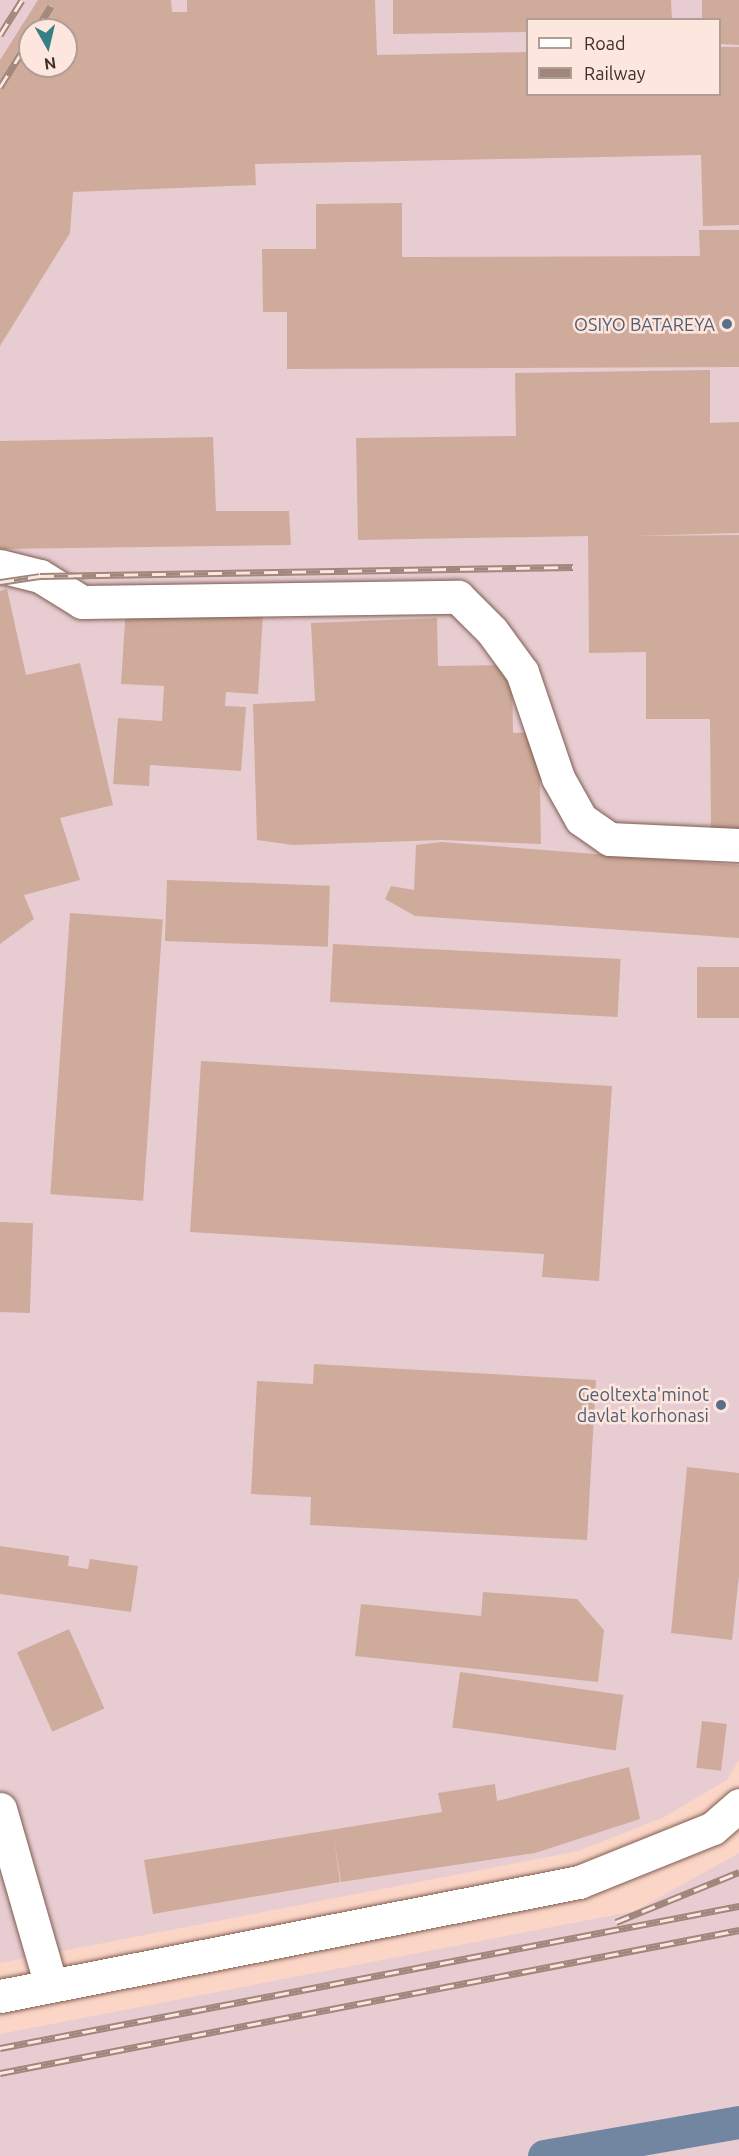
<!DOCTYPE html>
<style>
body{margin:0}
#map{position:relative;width:739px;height:2156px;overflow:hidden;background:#fbd5c6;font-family:Ubuntu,sans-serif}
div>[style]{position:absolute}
.industrial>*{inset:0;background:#e7cdd2}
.canal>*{height:33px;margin:-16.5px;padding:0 16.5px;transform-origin:16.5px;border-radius:16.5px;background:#7286a1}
.building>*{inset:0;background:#cfab9c;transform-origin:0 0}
.roads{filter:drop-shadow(0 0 2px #7e5d50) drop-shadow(0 0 2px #7e5d50)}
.minor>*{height:33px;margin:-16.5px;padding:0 16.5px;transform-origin:16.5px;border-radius:16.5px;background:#fff}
.rail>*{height:7px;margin-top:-3.5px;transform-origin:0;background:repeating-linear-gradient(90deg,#fde6dd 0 14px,#a1867c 0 28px);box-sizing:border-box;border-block:2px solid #a1867c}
.dots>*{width:16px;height:16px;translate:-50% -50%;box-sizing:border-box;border:3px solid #fde6dd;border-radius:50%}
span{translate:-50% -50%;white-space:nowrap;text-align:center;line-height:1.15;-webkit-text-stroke:5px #fde6dd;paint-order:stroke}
.service-label{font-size:18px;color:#4e5e75}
.right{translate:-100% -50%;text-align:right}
.legend{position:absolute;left:526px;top:18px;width:195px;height:78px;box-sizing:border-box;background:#fde6dd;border:2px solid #b09d95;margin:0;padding:8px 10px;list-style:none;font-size:18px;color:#3d2f29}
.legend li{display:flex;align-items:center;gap:12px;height:30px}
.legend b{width:30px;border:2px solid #b09d95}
.north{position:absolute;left:18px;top:18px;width:60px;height:60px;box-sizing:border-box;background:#fde6dd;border:2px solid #b09d95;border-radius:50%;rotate:172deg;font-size:16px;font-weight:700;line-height:24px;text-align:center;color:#3d2f29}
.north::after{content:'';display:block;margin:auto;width:21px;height:27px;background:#377f84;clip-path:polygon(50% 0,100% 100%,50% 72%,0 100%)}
</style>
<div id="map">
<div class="industrial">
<i style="clip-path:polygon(evenodd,0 0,739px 0,739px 1760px,727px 1780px,662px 1818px,578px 1851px,0 1963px,0 0,528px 20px,720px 20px,720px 94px,528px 94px,528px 20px,0 0,30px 30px,66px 30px,66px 66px,30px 66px,30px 30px)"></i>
<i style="clip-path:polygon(739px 1853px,739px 2156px,0 2156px,0 2034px,635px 1911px)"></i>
</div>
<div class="canal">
<i style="left:544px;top:2156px;width:198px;rotate:-9.9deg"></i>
</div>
<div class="building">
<i style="clip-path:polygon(evenodd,38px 0,171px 0,172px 12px,187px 12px,187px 0,375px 0,377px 55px,528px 52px,528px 94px,720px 94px,720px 47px,739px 47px,739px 225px,703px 226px,701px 155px,255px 164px,256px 185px,73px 192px,70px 233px,0 346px,0 60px,38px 0,30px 30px,66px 30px,66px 66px,30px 66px,30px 30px)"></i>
<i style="clip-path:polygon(393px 0,671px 0,672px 20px,528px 20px,528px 32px,393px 34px)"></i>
<i style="clip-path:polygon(702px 0,739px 0,739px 45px,720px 44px,720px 20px,702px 20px)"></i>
<i style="clip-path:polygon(402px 203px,402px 257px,700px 256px,699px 230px,739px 230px,739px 367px,287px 369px,287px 312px,263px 312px,262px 249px,316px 249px,316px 204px)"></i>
<i style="clip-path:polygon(710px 370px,710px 423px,739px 422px,739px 533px,634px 536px,739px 535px,739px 830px,711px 830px,710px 719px,646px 719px,646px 652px,589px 653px,588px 536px,358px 540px,356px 438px,516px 436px,515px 373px)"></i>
<i style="clip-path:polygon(213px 437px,216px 511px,289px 511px,291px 545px,0 549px,0 441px)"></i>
<i style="clip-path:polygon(7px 589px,26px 675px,80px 663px,113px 805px,60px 818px,80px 880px,24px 895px,34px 919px,0 944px,0 591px)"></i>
<i style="clip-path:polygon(126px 606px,263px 615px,258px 694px,226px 692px,225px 706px,246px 707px,241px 771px,150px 765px,149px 786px,113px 784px,118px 718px,162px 721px,164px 686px,121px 684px)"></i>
<i style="clip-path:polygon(437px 618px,438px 666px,512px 665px,513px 733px,539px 732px,541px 844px,442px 840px,293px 845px,257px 840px,253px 704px,315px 701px,311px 623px)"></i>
<i style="clip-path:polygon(441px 842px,739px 865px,739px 938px,415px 916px,385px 899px,391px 886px,414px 890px,416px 845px)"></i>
<i style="left:167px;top:880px;width:163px;height:61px;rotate:2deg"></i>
<i style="left:70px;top:913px;width:93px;height:282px;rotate:4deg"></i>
<i style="left:333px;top:944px;width:288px;height:58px;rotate:3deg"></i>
<i style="left:697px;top:967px;width:42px;height:51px"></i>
<i style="clip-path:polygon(201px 1061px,612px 1086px,599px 1281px,542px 1277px,544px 1254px,190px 1232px)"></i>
<i style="left:0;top:1222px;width:33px;height:90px;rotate:2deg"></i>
<i style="clip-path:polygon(314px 1364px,596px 1380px,587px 1540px,310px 1525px,311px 1497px,251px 1494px,257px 1381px,313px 1384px)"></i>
<i style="clip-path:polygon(687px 1467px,739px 1473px,739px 1575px,732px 1640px,671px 1633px)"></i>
<i style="clip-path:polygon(0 1546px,69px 1556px,68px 1566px,88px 1569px,90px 1559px,138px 1566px,131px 1612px,0 1594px)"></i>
<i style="clip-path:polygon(483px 1592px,577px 1599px,604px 1630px,598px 1682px,355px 1656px,361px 1604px,481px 1616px)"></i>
<i style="left:69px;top:1629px;width:87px;height:57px;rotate:66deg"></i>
<i style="left:460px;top:1672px;width:165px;height:56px;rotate:8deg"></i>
<i style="left:702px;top:1721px;width:25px;height:47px;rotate:7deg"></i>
<i style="clip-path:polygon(629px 1767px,640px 1819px,535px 1853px,341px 1882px,334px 1839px,340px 1882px,153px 1914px,144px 1860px,442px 1812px,438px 1793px,495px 1784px,497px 1801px)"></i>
</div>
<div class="roads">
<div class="minor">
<i style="left:0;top:566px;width:41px;rotate:14deg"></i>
<i style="left:40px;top:576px;width:49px;rotate:31.8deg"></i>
<i style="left:82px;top:602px;width:376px;rotate:-0.8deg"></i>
<i style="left:458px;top:597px;width:48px;rotate:45deg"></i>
<i style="left:492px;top:631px;width:51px;rotate:53.8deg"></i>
<i style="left:522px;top:672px;width:112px;rotate:71.2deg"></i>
<i style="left:558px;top:778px;width:47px;rotate:60.7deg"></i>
<i style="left:581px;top:819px;width:35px;rotate:35deg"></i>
<i style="left:610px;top:839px;width:129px;rotate:2.7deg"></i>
<i style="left:0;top:1809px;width:184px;rotate:73.9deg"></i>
<i style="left:0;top:1996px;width:590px;rotate:-11.14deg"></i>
<i style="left:579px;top:1882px;width:144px;rotate:-21.9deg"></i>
<i style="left:713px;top:1828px;width:35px;rotate:-41deg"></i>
</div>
</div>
<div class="rail">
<i style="left:36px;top:30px;width:28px;rotate:-58deg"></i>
<i style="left:0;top:35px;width:41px;rotate:-57.8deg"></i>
<i style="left:0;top:87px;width:57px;rotate:-58deg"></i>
<i style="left:0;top:582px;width:40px;rotate:-8.5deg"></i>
<i style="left:40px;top:576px;width:533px;rotate:-0.97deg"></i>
<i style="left:616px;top:1922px;width:133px;rotate:-22.1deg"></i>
<i style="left:0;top:2048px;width:753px;rotate:-10.88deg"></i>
<i style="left:0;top:2073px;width:753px;rotate:-10.95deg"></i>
</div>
<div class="dots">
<i style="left:727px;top:324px;background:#5c6f8a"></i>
<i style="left:721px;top:1405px;background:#5c6f8a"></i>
</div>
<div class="service-label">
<span class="right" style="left:715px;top:324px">OSIYO BATAREYA</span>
<span class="right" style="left:709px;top:1405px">Geoltexta'minot<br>davlat korhonasi</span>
</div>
<ul class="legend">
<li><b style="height:8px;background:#fff"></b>Road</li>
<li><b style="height:8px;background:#a1867c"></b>Railway</li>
</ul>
<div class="north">N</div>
</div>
